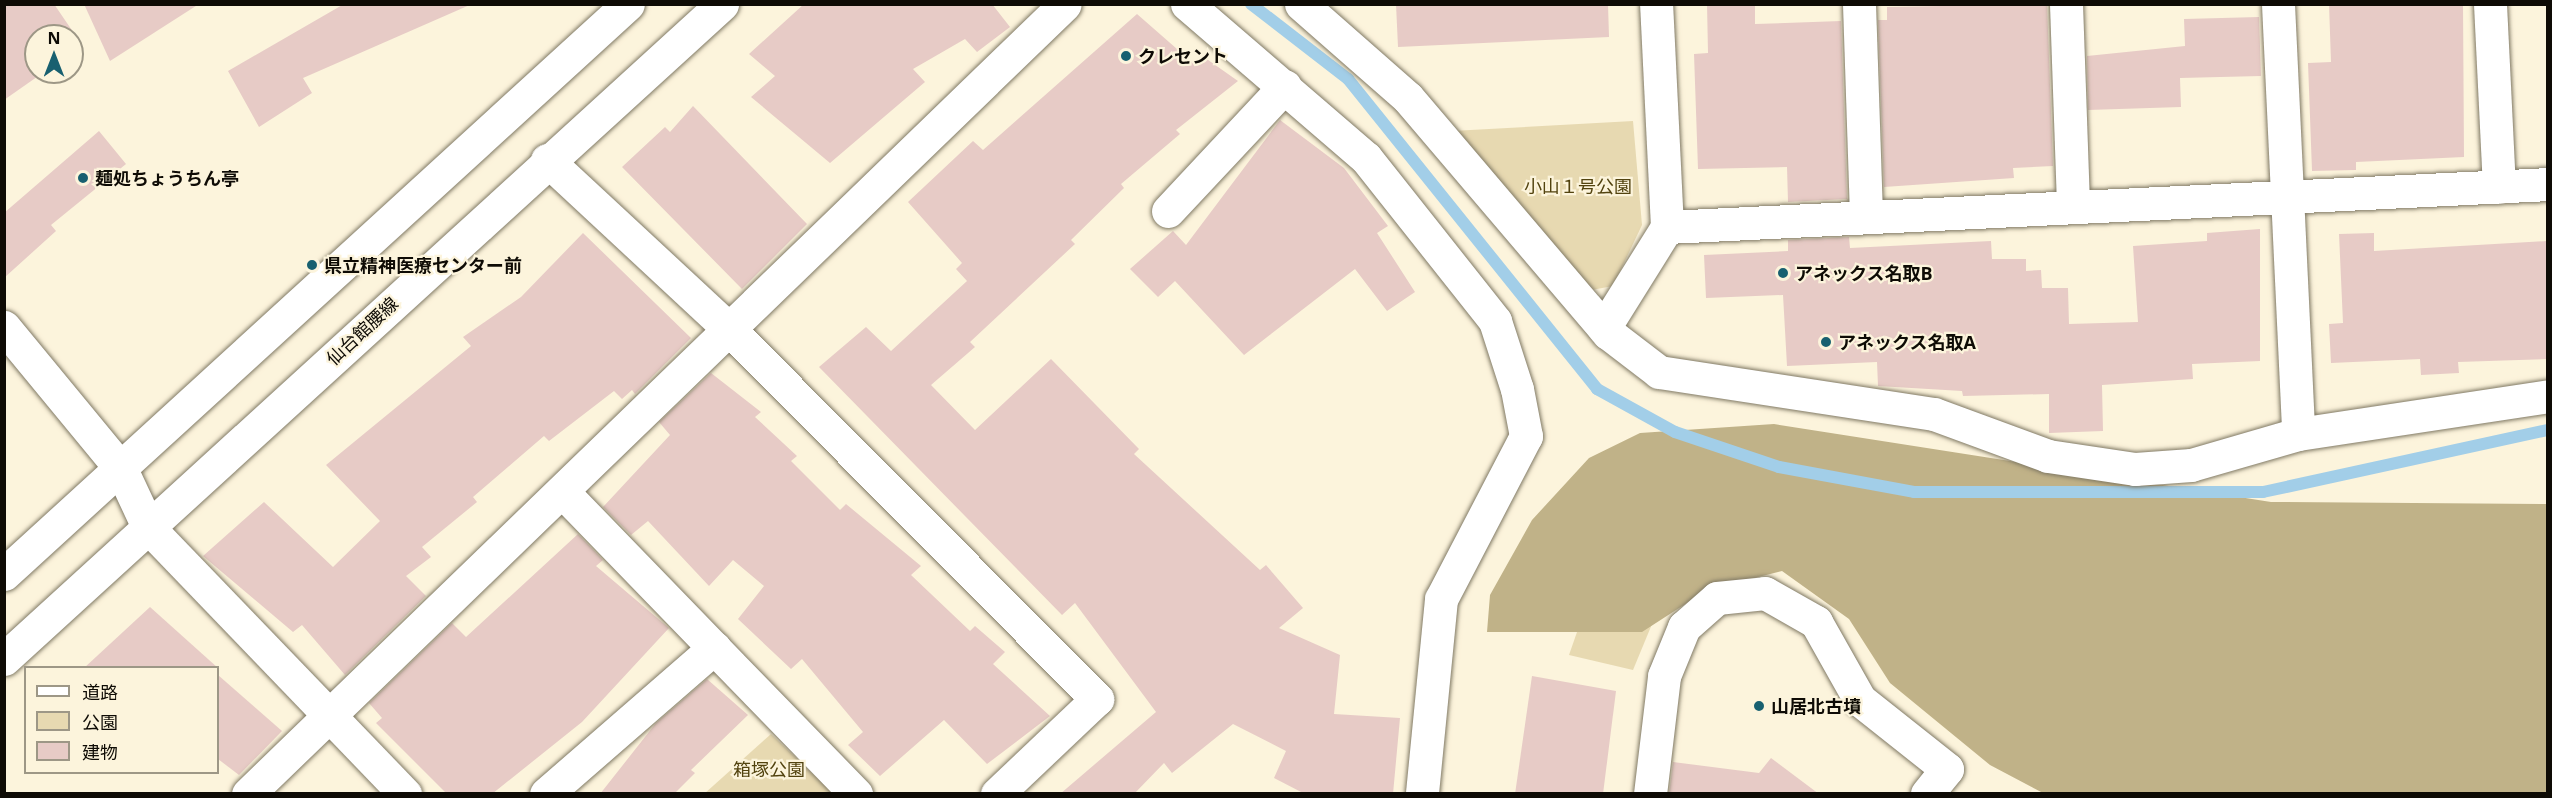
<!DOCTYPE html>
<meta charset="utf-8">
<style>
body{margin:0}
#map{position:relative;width:2552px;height:798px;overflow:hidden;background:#fcf4dc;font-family:"Open Sans","Noto Sans JP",sans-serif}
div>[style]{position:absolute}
.green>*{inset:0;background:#e7d9b1}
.forest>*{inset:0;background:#c0b288}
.stream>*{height:12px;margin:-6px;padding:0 6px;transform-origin:6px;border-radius:6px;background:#a2cee8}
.building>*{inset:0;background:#e7cbc6}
.roads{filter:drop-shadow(0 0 2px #807964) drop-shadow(0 0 2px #807964)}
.minor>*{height:33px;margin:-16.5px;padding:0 16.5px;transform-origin:16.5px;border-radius:16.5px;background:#fff}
.major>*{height:33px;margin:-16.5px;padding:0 16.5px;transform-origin:16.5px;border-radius:16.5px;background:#fff}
.dots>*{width:16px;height:16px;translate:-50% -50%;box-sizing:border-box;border:3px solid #fcf4dc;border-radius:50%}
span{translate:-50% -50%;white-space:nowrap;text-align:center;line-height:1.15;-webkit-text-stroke:4.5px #fcf4dc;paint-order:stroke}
.poi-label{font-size:18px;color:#0e0b05;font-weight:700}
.left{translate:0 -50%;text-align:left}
.park-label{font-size:18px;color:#52430f}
.street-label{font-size:18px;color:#0e0b05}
.frame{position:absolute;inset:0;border:6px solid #0e0b05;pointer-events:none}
.legend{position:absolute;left:24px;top:666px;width:195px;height:108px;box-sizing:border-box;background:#fcf4dc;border:2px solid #9d9786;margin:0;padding:8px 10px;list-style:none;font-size:18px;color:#0e0b05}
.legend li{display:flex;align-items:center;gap:12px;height:30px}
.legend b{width:30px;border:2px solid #9d9786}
.north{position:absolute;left:24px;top:24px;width:60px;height:60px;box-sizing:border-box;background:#fcf4dc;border:2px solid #9d9786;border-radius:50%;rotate:0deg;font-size:16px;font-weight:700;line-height:24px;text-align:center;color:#0e0b05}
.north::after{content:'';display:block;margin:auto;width:21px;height:27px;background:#186070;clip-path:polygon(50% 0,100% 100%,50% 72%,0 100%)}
</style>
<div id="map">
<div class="green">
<i style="clip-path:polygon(1633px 121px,1642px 225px,1613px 286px,1586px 291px,1452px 131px)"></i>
<i style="clip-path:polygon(1584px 612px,1657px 612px,1633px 670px,1569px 655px)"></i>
<i style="clip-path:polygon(771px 734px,833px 793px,704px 794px)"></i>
</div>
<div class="forest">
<i style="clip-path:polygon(1774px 424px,2271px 502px,2547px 504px,2547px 793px,2043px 793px,1990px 765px,1890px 683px,1849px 619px,1782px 571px,1707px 590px,1642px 632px,1487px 632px,1490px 595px,1532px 520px,1589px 458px,1640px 433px)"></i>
</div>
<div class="stream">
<i style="left:1251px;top:4px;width:123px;rotate:37.7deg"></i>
<i style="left:1348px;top:79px;width:398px;rotate:51.2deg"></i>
<i style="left:1597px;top:389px;width:89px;rotate:28.9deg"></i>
<i style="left:1675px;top:432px;width:110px;rotate:18.6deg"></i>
<i style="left:1779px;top:467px;width:137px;rotate:10.5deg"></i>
<i style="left:1914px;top:492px;width:349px"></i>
<i style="left:2263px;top:492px;width:292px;rotate:-12.3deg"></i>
</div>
<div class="building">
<i style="clip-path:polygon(4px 4px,54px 4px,82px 45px,72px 52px,72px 36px,36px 36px,36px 72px,44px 72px,4px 100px)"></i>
<i style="clip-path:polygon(84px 4px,199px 4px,110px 61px)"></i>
<i style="clip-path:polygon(344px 4px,472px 4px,303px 78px,312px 93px,259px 127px,228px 71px)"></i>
<i style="clip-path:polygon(804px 4px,992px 4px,1010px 27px,977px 52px,965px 39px,913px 69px,925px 82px,830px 163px,751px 97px,775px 76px,749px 54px)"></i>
<i style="clip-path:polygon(1396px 4px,1608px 4px,1609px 37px,1398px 47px)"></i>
<i style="clip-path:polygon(1707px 4px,1755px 4px,1755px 24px,1841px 21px,1847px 199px,1788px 202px,1787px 167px,1698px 169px,1694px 54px,1708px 53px)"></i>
<i style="clip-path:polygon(2047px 4px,2053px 166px,2013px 168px,2014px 178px,1884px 187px,1878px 20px,1887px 20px,1887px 7px)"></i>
<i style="clip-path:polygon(2329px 4px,2463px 4px,2464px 157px,2356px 162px,2356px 170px,2312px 171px,2308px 63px,2331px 62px)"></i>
<i style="clip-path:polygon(1137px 14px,1193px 63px,1201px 55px,1238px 81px,1176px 130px,1180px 134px,1121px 184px,1124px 188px,1071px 240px,1075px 244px,970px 342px,975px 347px,931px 385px,975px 430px,1051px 359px,1139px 449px,1134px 454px,1260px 570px,1266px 565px,1303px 608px,1279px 628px,1340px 655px,1334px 714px,1400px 718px,1393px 794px,1305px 794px,1274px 778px,1286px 751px,1233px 724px,1172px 773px,1164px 763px,1134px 794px,1060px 794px,1156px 712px,1075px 603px,1062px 615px,819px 367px,866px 327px,891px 351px,967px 281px,956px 269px,962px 263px,908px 202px,973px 141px,983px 150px)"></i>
<i style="clip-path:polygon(2259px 17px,2261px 76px,2180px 78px,2181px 107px,2088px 110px,2087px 56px,2185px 46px,2184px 19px)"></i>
<i style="clip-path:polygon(693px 106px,807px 224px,742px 289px,622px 167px,665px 127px,670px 132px)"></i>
<i style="clip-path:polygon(1280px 120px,1344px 168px,1388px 226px,1377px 233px,1415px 292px,1387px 311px,1355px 269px,1244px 355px,1175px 281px,1158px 297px,1130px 269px,1173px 231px,1186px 245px)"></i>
<i style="clip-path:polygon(99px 131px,126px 164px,51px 225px,56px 231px,4px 278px,4px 213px)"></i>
<i style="clip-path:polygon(2260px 229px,2260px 361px,2192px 364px,2193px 379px,2102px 385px,2103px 431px,2049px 433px,2049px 394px,1963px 396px,1962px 391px,1878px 386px,1877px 362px,1787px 366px,1783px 295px,1706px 298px,1704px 255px,1788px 251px,1788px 240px,1849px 237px,1850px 248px,1991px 241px,1992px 259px,2026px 259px,2026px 271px,2041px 270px,2042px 288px,2068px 288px,2069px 324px,2138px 322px,2133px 246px,2207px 241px,2207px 233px)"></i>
<i style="clip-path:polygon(583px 233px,691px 338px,635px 394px,632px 390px,622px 399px,614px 391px,549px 441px,544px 436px,473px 497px,477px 502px,422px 547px,431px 557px,406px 576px,426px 596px,345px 675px,302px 625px,293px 632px,203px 556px,264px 502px,333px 567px,380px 521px,326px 465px,471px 346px,463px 337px,521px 297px)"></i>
<i style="clip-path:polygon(2374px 233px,2374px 251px,2547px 241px,2547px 359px,2458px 362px,2459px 373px,2421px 375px,2420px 359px,2331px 363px,2329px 324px,2343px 323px,2339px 234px)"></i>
<i style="clip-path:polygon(711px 373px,761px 412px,755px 417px,797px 456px,791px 461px,840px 510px,846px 504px,921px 566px,911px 575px,970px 631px,975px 626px,1005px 652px,993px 664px,1050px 716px,987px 764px,944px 720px,880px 776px,848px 745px,863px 732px,802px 659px,791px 669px,738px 619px,764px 586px,733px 560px,709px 586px,648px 521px,631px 535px,603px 507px,670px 435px,659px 422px)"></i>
<i style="clip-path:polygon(578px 534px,603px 560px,596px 566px,669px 628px,582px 722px,492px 794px,447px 794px,376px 723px,382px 718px,369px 703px,452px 623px,466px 637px)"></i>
<i style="clip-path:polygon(150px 607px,218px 668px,84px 668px)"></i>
<i style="clip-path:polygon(218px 675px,282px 731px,239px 775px,218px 759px)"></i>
<i style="clip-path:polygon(1532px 676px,1616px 691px,1603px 794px,1515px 794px)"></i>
<i style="clip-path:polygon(707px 679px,748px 715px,691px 770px,695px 773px,674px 794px,600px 794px,656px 723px)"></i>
<i style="clip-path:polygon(1771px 758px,1819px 794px,1669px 794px,1673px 762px,1759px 773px)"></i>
</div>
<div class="roads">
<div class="minor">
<i style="left:1187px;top:4px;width:236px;rotate:40.7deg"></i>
<i style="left:1366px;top:158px;width:208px;rotate:51.6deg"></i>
<i style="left:1495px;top:321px;width:71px;rotate:72.1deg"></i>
<i style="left:1517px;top:389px;width:48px;rotate:79.2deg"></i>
<i style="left:1526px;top:436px;width:184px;rotate:117.5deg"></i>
<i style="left:1441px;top:599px;width:196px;rotate:95.6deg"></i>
<i style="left:1301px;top:4px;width:142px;rotate:41.3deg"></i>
<i style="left:1408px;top:98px;width:309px;rotate:49.6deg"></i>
<i style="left:1608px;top:333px;width:64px;rotate:37.4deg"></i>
<i style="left:1659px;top:372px;width:278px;rotate:8.7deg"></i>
<i style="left:1934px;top:414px;width:121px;rotate:20.2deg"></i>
<i style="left:2048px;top:456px;width:88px;rotate:8.5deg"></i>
<i style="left:2135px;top:469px;width:56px;rotate:-4.1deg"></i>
<i style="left:2191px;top:465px;width:111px;rotate:-16.2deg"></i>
<i style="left:2298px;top:434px;width:253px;rotate:-8.6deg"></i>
<i style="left:1859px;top:4px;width:212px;rotate:88.1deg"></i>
<i style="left:2066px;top:4px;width:200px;rotate:88deg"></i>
<i style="left:2278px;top:4px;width:430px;rotate:87.3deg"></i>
<i style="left:2490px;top:4px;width:183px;rotate:87.2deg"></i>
<i style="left:547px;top:160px;width:253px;rotate:42.9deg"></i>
<i style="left:732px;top:332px;width:518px;rotate:45.16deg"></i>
<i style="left:1097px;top:699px;width:138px;rotate:136.5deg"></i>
<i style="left:1168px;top:211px;width:171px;rotate:-46.9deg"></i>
<i style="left:1667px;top:227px;width:882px;rotate:-2.79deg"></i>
<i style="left:4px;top:327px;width:184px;rotate:50.5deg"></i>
<i style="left:121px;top:469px;width:64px;rotate:65deg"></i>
<i style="left:148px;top:527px;width:371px;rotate:46.1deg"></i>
<i style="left:1604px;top:328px;width:119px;rotate:-58deg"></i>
<i style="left:1667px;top:227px;width:223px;rotate:-92.8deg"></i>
<i style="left:714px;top:648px;width:204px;rotate:45.8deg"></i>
<i style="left:248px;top:794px;width:1136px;rotate:-44.04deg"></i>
<i style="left:546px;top:794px;width:223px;rotate:-41deg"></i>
<i style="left:714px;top:648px;width:217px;rotate:-134.1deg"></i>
<i style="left:1650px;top:794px;width:119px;rotate:-83.2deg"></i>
<i style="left:1664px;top:676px;width:53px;rotate:-67.8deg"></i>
<i style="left:1684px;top:627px;width:44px;rotate:-41.3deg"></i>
<i style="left:1717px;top:598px;width:48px;rotate:-5.9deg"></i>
<i style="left:1765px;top:593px;width:59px;rotate:29.6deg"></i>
<i style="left:1816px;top:622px;width:90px;rotate:60.6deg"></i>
<i style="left:1860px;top:700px;width:111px;rotate:38.4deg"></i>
<i style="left:1947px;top:769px;width:32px;rotate:129deg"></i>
</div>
<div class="major">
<i style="left:4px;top:574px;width:845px;rotate:-42.41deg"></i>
<i style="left:4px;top:659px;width:972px;rotate:-42.37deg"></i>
</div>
</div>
<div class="dots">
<i style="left:1126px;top:56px;background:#186070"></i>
<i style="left:83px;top:178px;background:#186070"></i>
<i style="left:312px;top:265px;background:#186070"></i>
<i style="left:1783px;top:273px;background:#186070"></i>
<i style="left:1826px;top:342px;background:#186070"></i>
<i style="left:1759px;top:706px;background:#186070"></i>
</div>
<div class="poi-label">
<span class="left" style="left:1138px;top:56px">クレセント</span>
<span class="left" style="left:95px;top:178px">麺処ちょうちん亭</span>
<span class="left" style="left:324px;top:265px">県立精神医療センター前</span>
<span class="left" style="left:1795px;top:273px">アネックス名取B</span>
<span class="left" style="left:1838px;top:342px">アネックス名取A</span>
<span class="left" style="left:1771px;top:706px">山居北古墳</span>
</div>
<div class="park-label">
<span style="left:1578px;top:186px">小山１号公園</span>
<span style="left:769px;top:769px">箱塚公園</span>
</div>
<div class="street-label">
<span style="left:362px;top:331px;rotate:-43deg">仙台館腰線</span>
</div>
<div class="frame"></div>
<ul class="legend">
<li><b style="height:8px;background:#fff"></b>道路</li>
<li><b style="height:16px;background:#e7d9b1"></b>公園</li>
<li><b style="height:16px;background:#e7cbc6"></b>建物</li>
</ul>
<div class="north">N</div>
</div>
